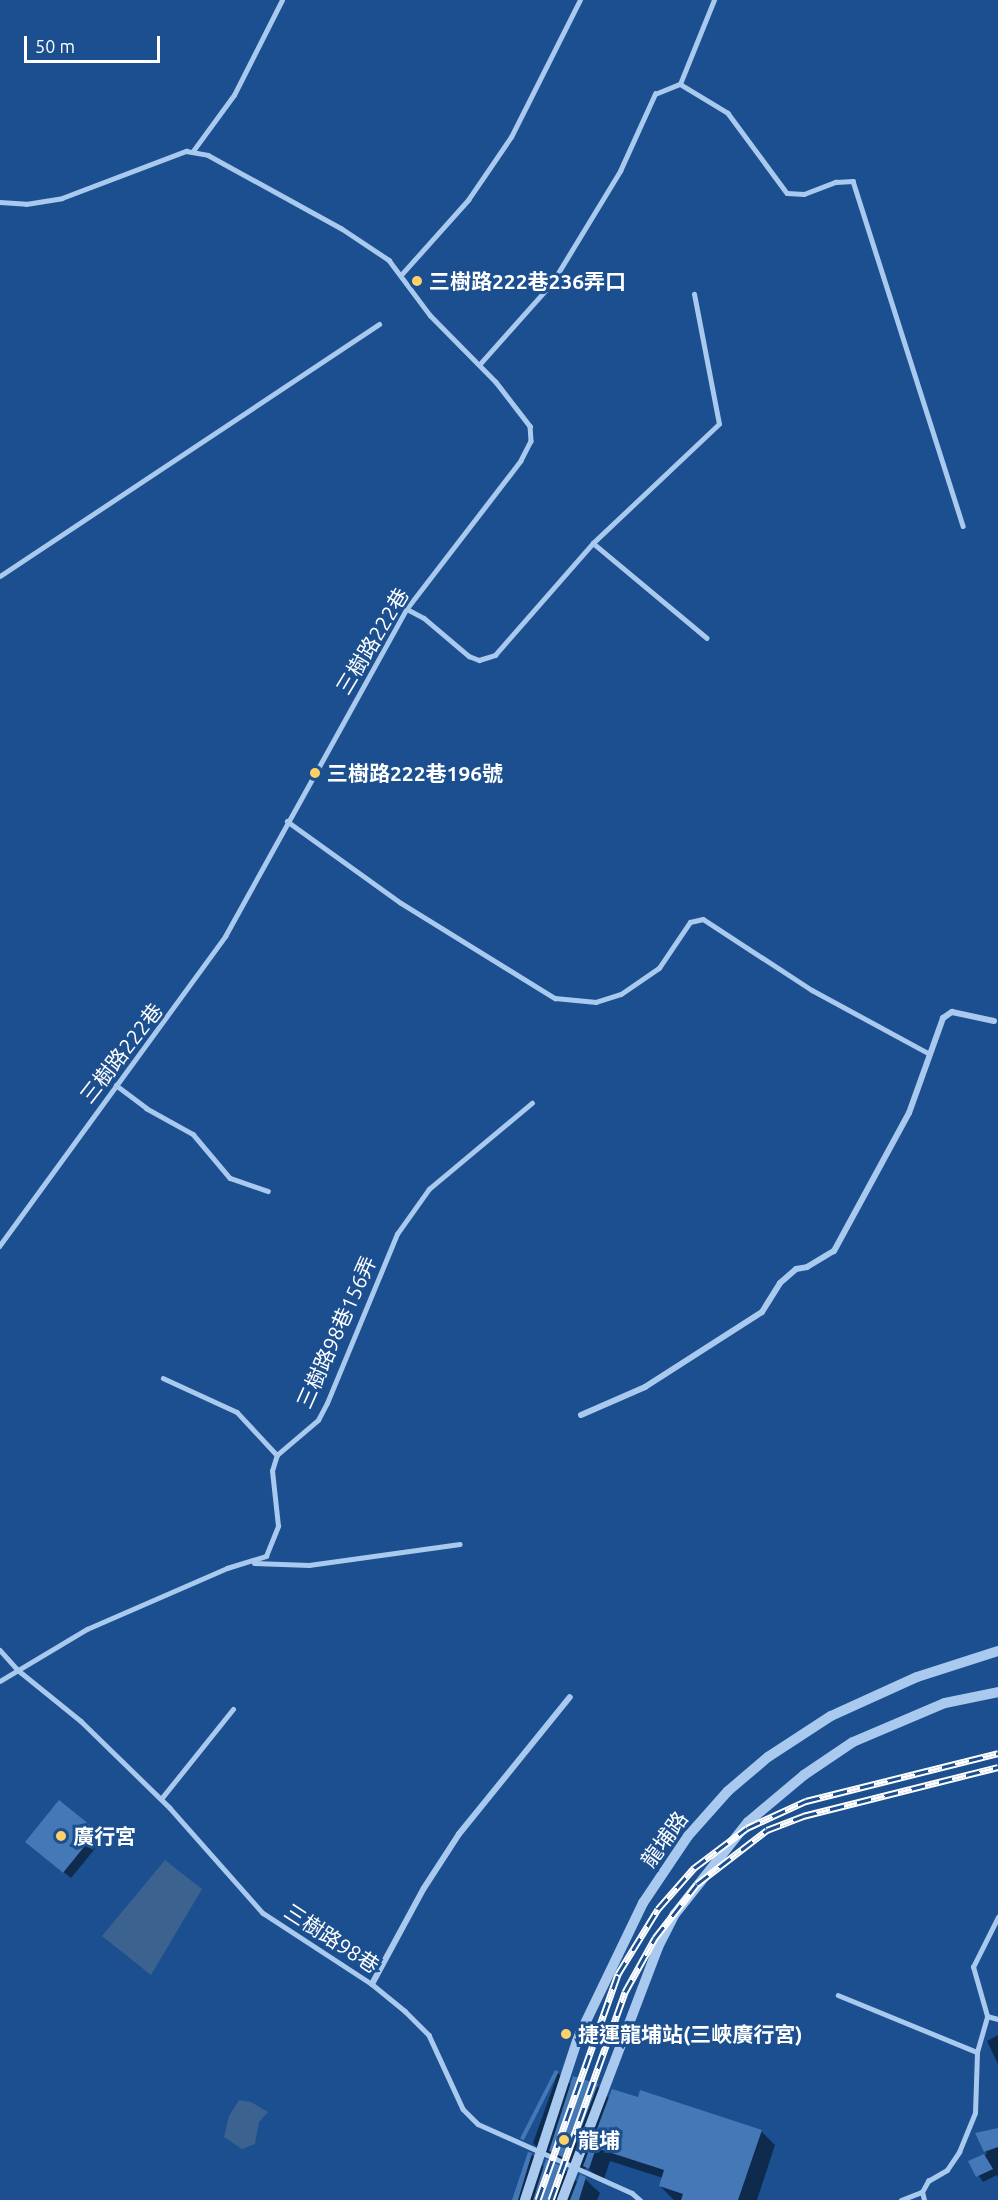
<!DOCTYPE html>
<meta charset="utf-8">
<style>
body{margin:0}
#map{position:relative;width:998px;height:2200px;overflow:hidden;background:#1b4f8f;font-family:Ubuntu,"Noto Sans TC",sans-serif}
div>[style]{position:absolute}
.water>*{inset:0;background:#3c6290}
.shadow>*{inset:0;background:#0007}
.building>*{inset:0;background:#4478b7;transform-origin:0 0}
.service>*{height:4.5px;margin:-2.25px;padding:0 2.25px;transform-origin:2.25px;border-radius:2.25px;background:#a9c9ee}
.minor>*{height:6px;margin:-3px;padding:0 3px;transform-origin:3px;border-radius:3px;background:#a9c9ee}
.tertiary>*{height:10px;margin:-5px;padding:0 5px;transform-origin:5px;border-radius:5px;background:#a9c9ee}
.rail>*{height:7px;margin-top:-3.5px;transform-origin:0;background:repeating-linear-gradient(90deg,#1b4f8f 0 14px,#fff 0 28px);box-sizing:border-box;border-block:2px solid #fff}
.dots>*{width:16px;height:16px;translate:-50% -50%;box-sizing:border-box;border:3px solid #1b4f8f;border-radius:50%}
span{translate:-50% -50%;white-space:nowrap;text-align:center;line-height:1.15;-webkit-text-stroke:6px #1b4f8f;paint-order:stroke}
.poi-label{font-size:21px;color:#fff;font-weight:700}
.left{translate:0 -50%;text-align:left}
.street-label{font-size:21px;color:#fff}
.scale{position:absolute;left:24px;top:36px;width:136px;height:27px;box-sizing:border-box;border:3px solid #fff;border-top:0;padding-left:8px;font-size:18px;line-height:21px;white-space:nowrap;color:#fff;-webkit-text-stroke:4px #1b4f8f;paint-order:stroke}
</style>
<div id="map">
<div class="water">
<i style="clip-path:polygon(165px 1860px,202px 1889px,151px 1975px,102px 1936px)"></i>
<i style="clip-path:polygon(239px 2100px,251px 2102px,268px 2112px,259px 2122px,255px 2144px,242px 2149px,224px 2137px,229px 2116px)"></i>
</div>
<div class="shadow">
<i style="clip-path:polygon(96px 1832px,103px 1839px,71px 1878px,34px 1848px)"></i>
<i style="clip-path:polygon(998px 2035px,998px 2064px,987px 2041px)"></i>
<i style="clip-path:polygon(558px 2073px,572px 2086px,597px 2086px,610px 2099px,761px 2131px,775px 2145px,757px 2200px,674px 2200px,660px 2186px,663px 2178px,610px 2161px,603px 2182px,586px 2167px,583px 2173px,565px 2165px,552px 2151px,547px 2157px,533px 2143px)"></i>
<i style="clip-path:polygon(998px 2129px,998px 2178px,997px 2175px,983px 2182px,970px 2162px,987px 2154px,977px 2134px)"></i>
<i style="clip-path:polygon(532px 2155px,545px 2168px,565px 2170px,578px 2183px,585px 2179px,600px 2193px,597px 2200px,514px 2200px)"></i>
</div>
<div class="building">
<i style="left:59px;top:1800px;width:49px;height:54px;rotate:39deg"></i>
<i style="left:555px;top:2070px;width:4px;height:77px;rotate:27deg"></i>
<i style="clip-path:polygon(573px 2076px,598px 2084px,569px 2160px,549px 2151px)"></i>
<i style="clip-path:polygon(612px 2089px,638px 2097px,640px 2090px,762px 2130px,738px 2200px,681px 2200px,683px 2194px,659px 2186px,664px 2170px,596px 2148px,589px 2169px,583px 2166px)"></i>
<i style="clip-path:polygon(998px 2128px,998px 2147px,984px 2152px,975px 2133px)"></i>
<i style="clip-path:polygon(528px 2152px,532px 2153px,518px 2200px,512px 2200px)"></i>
<i style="clip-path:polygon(984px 2154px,993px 2169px,976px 2177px,968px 2161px)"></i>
<i style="clip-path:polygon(546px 2159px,566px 2168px,555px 2200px,533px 2200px)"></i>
<i style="clip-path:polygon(580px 2174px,586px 2177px,579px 2200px,570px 2200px)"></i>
</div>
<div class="service">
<i style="left:680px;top:84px;width:91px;rotate:-68deg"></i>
<i style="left:193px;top:151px;width:69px;rotate:-53.8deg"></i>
<i style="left:234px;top:95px;width:106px;rotate:-63.2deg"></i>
<i style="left:0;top:202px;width:26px;rotate:4deg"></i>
<i style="left:26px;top:204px;width:36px;rotate:-9deg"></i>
<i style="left:62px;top:198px;width:133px;rotate:-20.8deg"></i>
<i style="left:186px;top:151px;width:22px;rotate:10deg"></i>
<i style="left:208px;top:155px;width:152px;rotate:28.8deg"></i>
<i style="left:341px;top:228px;width:58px;rotate:33.7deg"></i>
<i style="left:389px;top:260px;width:69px;rotate:53.3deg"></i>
<i style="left:430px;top:315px;width:94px;rotate:45.4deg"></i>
<i style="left:496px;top:382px;width:56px;rotate:52.3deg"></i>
<i style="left:530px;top:426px;width:15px;rotate:86deg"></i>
<i style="left:531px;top:441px;width:22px;rotate:117deg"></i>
<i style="left:521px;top:461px;width:187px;rotate:127.6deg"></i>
<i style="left:407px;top:609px;width:374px;rotate:119deg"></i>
<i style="left:226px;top:936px;width:384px;rotate:126.1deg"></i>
<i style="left:401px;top:275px;width:101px;rotate:-48.2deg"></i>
<i style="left:468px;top:200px;width:76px;rotate:-55.7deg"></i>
<i style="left:511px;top:137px;width:153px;rotate:-63.3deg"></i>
<i style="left:479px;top:365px;width:110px;rotate:-48.3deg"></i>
<i style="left:552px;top:283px;width:131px;rotate:-58.7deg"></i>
<i style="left:620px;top:171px;width:85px;rotate:-65.6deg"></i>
<i style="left:655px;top:94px;width:27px;rotate:-22deg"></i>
<i style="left:680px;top:84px;width:56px;rotate:31.1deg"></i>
<i style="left:728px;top:113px;width:99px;rotate:53.6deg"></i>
<i style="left:787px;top:193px;width:17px;rotate:3deg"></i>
<i style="left:804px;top:194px;width:34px;rotate:-21deg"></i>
<i style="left:836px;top:182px;width:17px;rotate:-3deg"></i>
<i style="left:853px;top:181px;width:362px;rotate:72.3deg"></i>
<i style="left:593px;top:543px;width:148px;rotate:39.8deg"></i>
<i style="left:0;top:576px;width:455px;rotate:-33.6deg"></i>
<i style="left:407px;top:609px;width:19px;rotate:28deg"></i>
<i style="left:424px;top:618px;width:59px;rotate:40.2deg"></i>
<i style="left:469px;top:656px;width:11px;rotate:22deg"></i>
<i style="left:479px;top:660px;width:17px;rotate:-17deg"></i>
<i style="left:495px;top:655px;width:149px;rotate:-48.8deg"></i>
<i style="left:593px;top:543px;width:173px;rotate:-43.4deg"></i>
<i style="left:719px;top:424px;width:132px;rotate:-100.9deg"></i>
<i style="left:287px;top:821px;width:140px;rotate:35.7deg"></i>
<i style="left:401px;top:903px;width:181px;rotate:31.7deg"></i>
<i style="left:555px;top:998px;width:41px;rotate:5.6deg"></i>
<i style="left:596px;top:1002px;width:26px;rotate:-18deg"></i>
<i style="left:621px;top:994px;width:46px;rotate:-34.4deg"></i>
<i style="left:659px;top:968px;width:55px;rotate:-56deg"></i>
<i style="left:690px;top:922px;width:13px;rotate:-13deg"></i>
<i style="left:703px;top:919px;width:130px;rotate:33.1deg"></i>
<i style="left:812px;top:990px;width:134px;rotate:28.5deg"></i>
<i style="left:116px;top:1085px;width:38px;rotate:37deg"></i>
<i style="left:146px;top:1108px;width:54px;rotate:29deg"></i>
<i style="left:193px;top:1134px;width:57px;rotate:49.9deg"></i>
<i style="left:230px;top:1178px;width:40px;rotate:18.9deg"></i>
<i style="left:163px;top:1378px;width:81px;rotate:24.7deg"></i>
<i style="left:237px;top:1412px;width:59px;rotate:47.1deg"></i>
<i style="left:254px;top:1563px;width:55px;rotate:2.1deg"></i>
<i style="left:309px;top:1565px;width:152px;rotate:-7.9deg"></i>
<i style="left:0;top:1650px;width:27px;rotate:48deg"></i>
<i style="left:18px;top:1670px;width:81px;rotate:39deg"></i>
<i style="left:81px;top:1721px;width:124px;rotate:44.3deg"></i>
<i style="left:170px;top:1808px;width:140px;rotate:48.5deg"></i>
<i style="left:263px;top:1913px;width:130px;rotate:33.1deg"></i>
<i style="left:372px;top:1984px;width:43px;rotate:39.3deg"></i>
<i style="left:405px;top:2011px;width:34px;rotate:45deg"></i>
<i style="left:429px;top:2035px;width:81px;rotate:65.3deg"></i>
<i style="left:463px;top:2109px;width:21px;rotate:45deg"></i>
<i style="left:478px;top:2124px;width:169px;rotate:24.1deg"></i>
<i style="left:632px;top:2193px;width:11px;rotate:41deg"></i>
<i style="left:0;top:1681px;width:101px;rotate:-30.9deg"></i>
<i style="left:87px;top:1629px;width:153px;rotate:-23.5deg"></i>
<i style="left:227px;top:1568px;width:41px;rotate:-17.1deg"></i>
<i style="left:266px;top:1556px;width:32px;rotate:-68deg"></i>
<i style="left:278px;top:1526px;width:55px;rotate:-96.2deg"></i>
<i style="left:272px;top:1471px;width:17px;rotate:-73deg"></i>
<i style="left:277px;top:1455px;width:54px;rotate:-40.5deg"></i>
<i style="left:318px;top:1420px;width:19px;rotate:-62deg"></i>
<i style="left:327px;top:1403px;width:183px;rotate:-67.5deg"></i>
<i style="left:397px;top:1234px;width:55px;rotate:-54.6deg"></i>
<i style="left:429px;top:1189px;width:134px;rotate:-39.9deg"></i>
<i style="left:161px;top:1799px;width:115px;rotate:-51.3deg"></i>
<i style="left:838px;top:1995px;width:150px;rotate:22.3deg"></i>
<i style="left:987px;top:2016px;width:11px;rotate:15deg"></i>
<i style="left:901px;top:2200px;width:22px;rotate:-21deg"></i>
<i style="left:924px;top:2200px;width:8px;rotate:-104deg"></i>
<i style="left:922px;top:2192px;width:13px;rotate:-61deg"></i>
<i style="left:928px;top:2181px;width:22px;rotate:-30deg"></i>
<i style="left:947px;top:2170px;width:22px;rotate:-56deg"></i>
<i style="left:959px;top:2152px;width:42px;rotate:-67.7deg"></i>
<i style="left:975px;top:2113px;width:61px;rotate:-88.1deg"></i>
<i style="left:977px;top:2052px;width:37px;rotate:-74deg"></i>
<i style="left:987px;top:2016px;width:51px;rotate:-105.9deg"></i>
<i style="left:973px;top:1967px;width:56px;rotate:-63.4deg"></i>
</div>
<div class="minor">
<i style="left:581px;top:1415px;width:70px;rotate:-23.6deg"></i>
<i style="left:645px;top:1387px;width:139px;rotate:-32.7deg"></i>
<i style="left:762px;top:1312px;width:34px;rotate:-58deg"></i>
<i style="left:780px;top:1283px;width:21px;rotate:-41deg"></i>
<i style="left:796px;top:1269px;width:11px;rotate:-10deg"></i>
<i style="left:807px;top:1267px;width:31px;rotate:-31deg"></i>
<i style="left:834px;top:1251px;width:157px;rotate:-61.5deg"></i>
<i style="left:909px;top:1113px;width:101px;rotate:-70.3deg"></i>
<i style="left:943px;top:1018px;width:11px;rotate:-34deg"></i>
<i style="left:952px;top:1012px;width:43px;rotate:12.1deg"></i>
<i style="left:372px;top:1984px;width:109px;rotate:-61.6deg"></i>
<i style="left:424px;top:1888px;width:64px;rotate:-57.1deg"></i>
<i style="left:459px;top:1834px;width:176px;rotate:-51deg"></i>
</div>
<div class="tertiary">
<i style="left:525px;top:2200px;width:170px;rotate:-71.9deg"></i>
<i style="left:578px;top:2038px;width:150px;rotate:-64.3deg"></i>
<i style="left:643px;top:1903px;width:81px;rotate:-56.1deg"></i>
<i style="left:688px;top:1836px;width:60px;rotate:-48.4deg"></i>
<i style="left:728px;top:1791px;width:52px;rotate:-40.4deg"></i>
<i style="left:768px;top:1757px;width:75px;rotate:-33.1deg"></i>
<i style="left:831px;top:1716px;width:94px;rotate:-24.4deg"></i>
<i style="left:917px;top:1677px;width:85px;rotate:-17.8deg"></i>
<i style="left:562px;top:2200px;width:271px;rotate:-69.2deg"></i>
<i style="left:658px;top:1947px;width:37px;rotate:-63deg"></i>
<i style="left:675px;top:1914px;width:117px;rotate:-51.6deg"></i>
<i style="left:748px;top:1822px;width:73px;rotate:-40deg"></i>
<i style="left:804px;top:1775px;width:59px;rotate:-34deg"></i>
<i style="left:853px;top:1742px;width:100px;rotate:-23deg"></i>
<i style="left:945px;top:1703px;width:54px;rotate:-11.7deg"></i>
</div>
<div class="rail">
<i style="left:538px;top:2200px;width:240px;rotate:-70.5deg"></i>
<i style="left:618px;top:1974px;width:76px;rotate:-58.4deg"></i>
<i style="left:658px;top:1909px;width:55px;rotate:-48.7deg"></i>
<i style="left:694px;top:1868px;width:66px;rotate:-37deg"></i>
<i style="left:747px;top:1828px;width:65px;rotate:-24.6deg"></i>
<i style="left:806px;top:1801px;width:198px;rotate:-14deg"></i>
<i style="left:551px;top:2200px;width:221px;rotate:-70.4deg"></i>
<i style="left:625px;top:1992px;width:62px;rotate:-60.9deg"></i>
<i style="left:655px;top:1938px;width:68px;rotate:-52.1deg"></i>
<i style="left:697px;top:1884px;width:88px;rotate:-37.6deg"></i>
<i style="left:767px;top:1830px;width:39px;rotate:-21deg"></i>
<i style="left:803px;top:1816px;width:201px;rotate:-14.1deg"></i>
</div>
<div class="dots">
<i style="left:417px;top:281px;background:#ffd166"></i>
<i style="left:315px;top:773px;background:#ffd166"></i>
<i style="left:61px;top:1836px;background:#ffd166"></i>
<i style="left:566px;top:2034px;background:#ffd166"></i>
<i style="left:564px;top:2140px;background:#ffd166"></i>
</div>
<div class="poi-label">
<span class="left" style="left:429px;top:281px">三樹路222巷236弄口</span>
<span class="left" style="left:327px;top:773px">三樹路222巷196號</span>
<span class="left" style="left:73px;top:1836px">廣行宮</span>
<span class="left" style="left:578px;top:2034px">捷運龍埔站(三峽廣行宮)</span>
<span class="left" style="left:578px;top:2140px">龍埔</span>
</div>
<div class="street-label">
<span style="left:372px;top:641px;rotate:-59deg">三樹路222巷</span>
<span style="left:121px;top:1053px;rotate:-52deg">三樹路222巷</span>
<span style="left:336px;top:1332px;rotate:-66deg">三樹路98巷156弄</span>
<span style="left:664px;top:1839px;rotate:-54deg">龍埔路</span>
<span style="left:332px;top:1938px;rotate:33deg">三樹路98巷</span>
</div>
<div class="scale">50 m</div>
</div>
